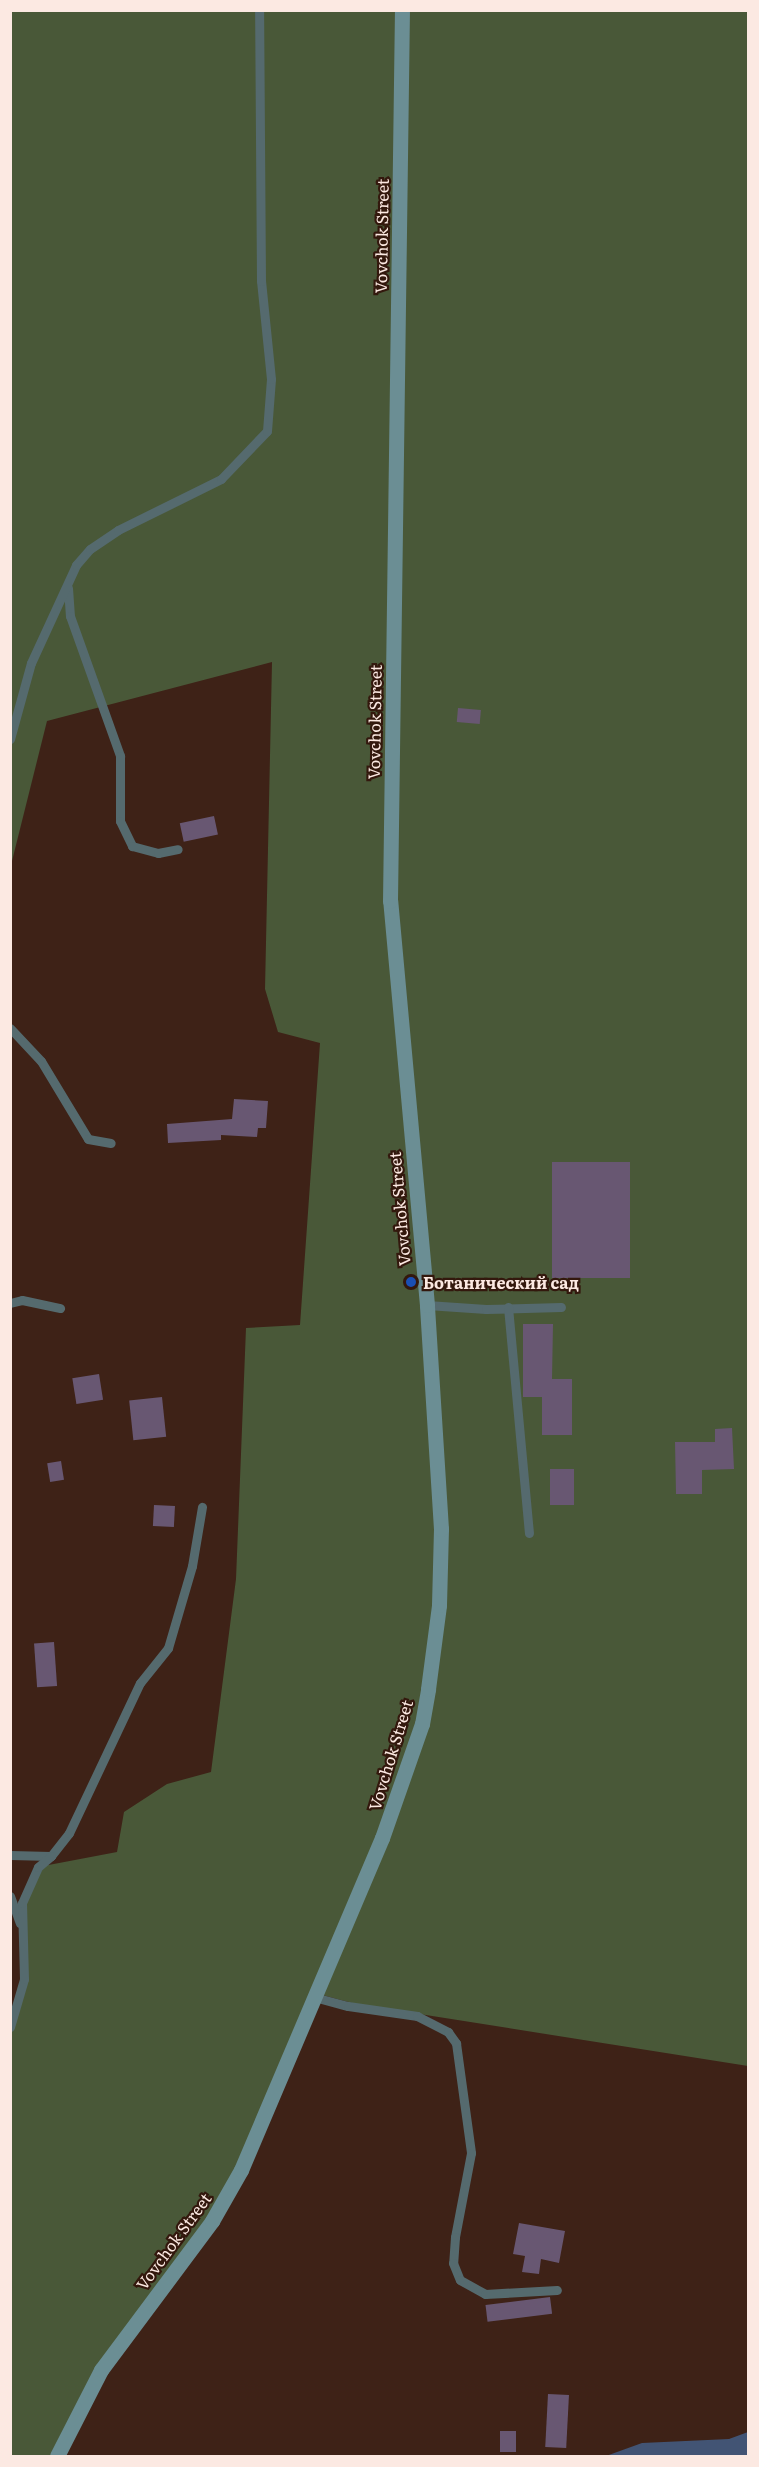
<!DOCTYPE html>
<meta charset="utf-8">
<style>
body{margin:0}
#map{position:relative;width:759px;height:2467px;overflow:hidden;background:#3e2217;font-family:Literata,serif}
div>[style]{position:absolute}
.green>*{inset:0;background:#495838}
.water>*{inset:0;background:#425474}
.building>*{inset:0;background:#685772;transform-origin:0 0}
.lane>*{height:9px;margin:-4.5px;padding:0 4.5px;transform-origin:4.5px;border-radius:4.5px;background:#556a6e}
.secondary>*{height:15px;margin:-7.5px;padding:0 7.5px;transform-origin:7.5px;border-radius:7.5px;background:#6b8e94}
.dots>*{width:16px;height:16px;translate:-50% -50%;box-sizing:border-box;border:3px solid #33180d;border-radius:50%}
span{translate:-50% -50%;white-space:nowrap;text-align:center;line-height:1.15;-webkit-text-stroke:4.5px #33180d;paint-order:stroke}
.street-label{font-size:16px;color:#fce9e2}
.poi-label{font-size:16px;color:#fce9e2;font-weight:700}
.left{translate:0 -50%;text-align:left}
.frame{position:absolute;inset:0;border:12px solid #fce9e2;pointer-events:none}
</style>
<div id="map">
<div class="green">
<i style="clip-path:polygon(11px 11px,748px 11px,748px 2066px,356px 2004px,315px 1993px,241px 2170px,125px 2336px,57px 2456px,11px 2456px,10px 2027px,24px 1979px,22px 1903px,38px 1867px,117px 1852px,124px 1812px,167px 1784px,211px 1772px,236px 1579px,246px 1328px,300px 1325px,320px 1043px,278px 1032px,265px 989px,272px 662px,47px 721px,11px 865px)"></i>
</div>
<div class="water">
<i style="clip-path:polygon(748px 2432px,748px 2456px,606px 2456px,642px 2443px,729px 2439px)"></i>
</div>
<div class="building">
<i style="left:458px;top:708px;width:23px;height:14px;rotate:5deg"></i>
<i style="left:214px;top:816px;width:19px;height:35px;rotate:78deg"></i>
<i style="clip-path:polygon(234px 1099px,268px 1101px,266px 1128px,258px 1128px,257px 1137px,221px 1135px,221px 1140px,168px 1143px,167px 1124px,232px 1119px)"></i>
<i style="left:552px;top:1162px;width:78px;height:116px"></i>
<i style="clip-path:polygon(523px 1324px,553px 1324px,552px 1379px,572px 1379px,572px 1435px,542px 1435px,542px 1397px,523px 1397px)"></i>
<i style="left:99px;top:1374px;width:26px;height:27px;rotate:81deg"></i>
<i style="left:162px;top:1397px;width:40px;height:33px;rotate:84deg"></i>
<i style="clip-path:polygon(732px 1428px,734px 1469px,702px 1470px,702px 1494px,676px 1494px,675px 1442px,715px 1442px,715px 1429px)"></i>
<i style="left:61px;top:1461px;width:19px;height:14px;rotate:81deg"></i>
<i style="left:550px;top:1469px;width:24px;height:36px"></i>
<i style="left:154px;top:1505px;width:21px;height:21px;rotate:3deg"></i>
<i style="left:54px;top:1642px;width:44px;height:20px;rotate:86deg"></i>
<i style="clip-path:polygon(519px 2223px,565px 2231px,559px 2263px,541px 2259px,539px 2274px,522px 2272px,525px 2256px,513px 2254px)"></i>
<i style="left:550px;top:2297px;width:17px;height:65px;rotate:83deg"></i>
<i style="left:548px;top:2394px;width:21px;height:53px;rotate:3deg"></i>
<i style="left:500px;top:2431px;width:16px;height:21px"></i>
</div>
<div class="lane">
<i style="left:68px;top:588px;width:28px;rotate:86deg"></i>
<i style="left:70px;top:616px;width:149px;rotate:70.3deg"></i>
<i style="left:120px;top:756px;width:65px;rotate:90deg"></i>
<i style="left:120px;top:821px;width:28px;rotate:64deg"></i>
<i style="left:132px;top:846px;width:27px;rotate:15deg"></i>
<i style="left:158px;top:853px;width:20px;rotate:-11deg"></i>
<i style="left:10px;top:739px;width:79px;rotate:-74.6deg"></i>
<i style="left:31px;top:663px;width:108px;rotate:-65.3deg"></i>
<i style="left:76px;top:565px;width:21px;rotate:-49deg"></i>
<i style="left:90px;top:549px;width:34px;rotate:-34deg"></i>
<i style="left:118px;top:530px;width:115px;rotate:-26.3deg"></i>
<i style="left:221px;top:479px;width:66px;rotate:-46.2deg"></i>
<i style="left:267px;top:431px;width:52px;rotate:-85.6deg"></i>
<i style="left:271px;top:379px;width:99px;rotate:-95.8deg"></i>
<i style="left:261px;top:281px;width:271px;rotate:-90.4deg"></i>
<i style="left:10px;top:1028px;width:45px;rotate:46.8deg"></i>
<i style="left:41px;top:1061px;width:91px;rotate:58.9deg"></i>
<i style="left:88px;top:1139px;width:23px;rotate:10deg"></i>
<i style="left:10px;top:1303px;width:12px;rotate:-14deg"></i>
<i style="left:22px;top:1300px;width:39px;rotate:12deg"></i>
<i style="left:427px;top:1305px;width:59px;rotate:3.9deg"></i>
<i style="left:486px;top:1309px;width:75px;rotate:-1.5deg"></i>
<i style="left:508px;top:1307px;width:227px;rotate:84.7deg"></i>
<i style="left:10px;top:1855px;width:41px;rotate:1.4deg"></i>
<i style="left:51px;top:1856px;width:29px;rotate:-52deg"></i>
<i style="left:69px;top:1833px;width:166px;rotate:-64.7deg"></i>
<i style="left:140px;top:1683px;width:45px;rotate:-51.3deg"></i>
<i style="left:168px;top:1648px;width:85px;rotate:-73.7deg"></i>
<i style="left:192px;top:1566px;width:60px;rotate:-80.4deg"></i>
<i style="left:10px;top:1896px;width:29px;rotate:70deg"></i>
<i style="left:314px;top:1997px;width:35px;rotate:15deg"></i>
<i style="left:348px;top:2006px;width:70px;rotate:8.2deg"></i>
<i style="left:417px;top:2016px;width:35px;rotate:27deg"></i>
<i style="left:448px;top:2032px;width:14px;rotate:54deg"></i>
<i style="left:456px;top:2043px;width:111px;rotate:82.2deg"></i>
<i style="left:471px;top:2153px;width:86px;rotate:100.8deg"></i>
<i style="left:455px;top:2237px;width:26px;rotate:94deg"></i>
<i style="left:453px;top:2263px;width:18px;rotate:68deg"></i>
<i style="left:460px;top:2280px;width:29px;rotate:29deg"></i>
<i style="left:485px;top:2294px;width:72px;rotate:-3.2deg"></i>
<i style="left:10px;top:2027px;width:50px;rotate:-73.7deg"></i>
<i style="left:24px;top:1979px;width:76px;rotate:-91.5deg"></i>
<i style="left:22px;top:1903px;width:39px;rotate:-66deg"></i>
<i style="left:38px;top:1867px;width:17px;rotate:-40deg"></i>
</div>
<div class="secondary">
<i style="left:57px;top:2456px;width:97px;rotate:-62.9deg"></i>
<i style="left:101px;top:2370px;width:186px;rotate:-53.3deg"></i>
<i style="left:212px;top:2221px;width:59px;rotate:-60.4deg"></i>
<i style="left:241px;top:2170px;width:361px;rotate:-67deg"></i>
<i style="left:382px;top:1838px;width:121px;rotate:-70.7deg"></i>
<i style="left:422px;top:1724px;width:36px;rotate:-80deg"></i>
<i style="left:428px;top:1689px;width:85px;rotate:-82.5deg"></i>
<i style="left:439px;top:1605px;width:76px;rotate:-88.5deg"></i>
<i style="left:441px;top:1529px;width:224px;rotate:-93.6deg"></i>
<i style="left:427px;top:1305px;width:406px;rotate:-95.2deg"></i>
<i style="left:390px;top:901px;width:891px;rotate:-89.23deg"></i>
</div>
<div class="dots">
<i style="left:411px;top:1282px;background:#1a4fb4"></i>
</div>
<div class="street-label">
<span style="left:381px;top:236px;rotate:-89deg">Vovchok Street</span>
<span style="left:374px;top:722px;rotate:-89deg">Vovchok Street</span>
<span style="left:399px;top:1209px;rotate:-95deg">Vovchok Street</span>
<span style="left:390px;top:1755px;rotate:-73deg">Vovchok Street</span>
<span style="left:173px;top:2241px;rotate:-54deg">Vovchok Street</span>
</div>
<div class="poi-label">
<span class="left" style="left:423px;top:1282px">Ботанический сад</span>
</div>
<div class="frame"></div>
</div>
